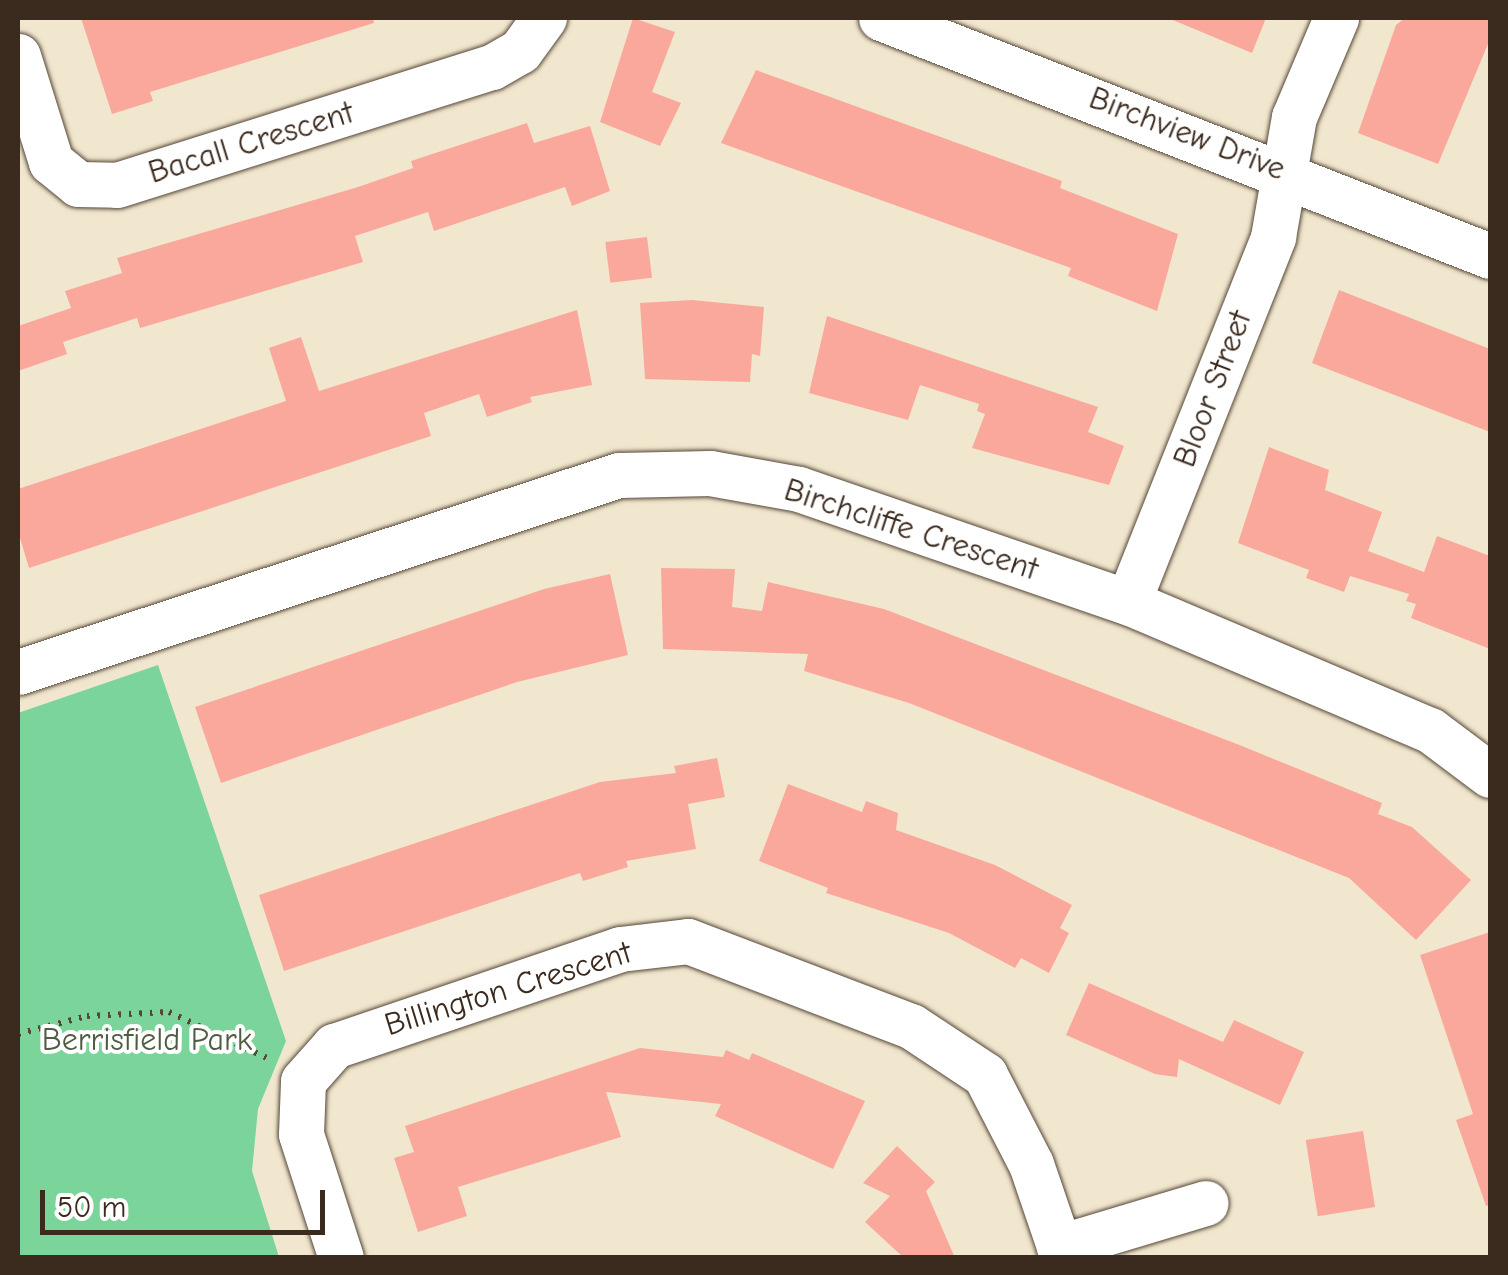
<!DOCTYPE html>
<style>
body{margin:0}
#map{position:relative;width:1508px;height:1275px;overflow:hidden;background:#f1e7ce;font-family:"Comic Neue",sans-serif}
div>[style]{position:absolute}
.green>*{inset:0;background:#7bd49a}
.building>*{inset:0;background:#fba89c;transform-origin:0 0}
.path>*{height:6px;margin-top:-3px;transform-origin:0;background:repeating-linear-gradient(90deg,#564638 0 2.5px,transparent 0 10.5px)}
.roads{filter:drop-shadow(0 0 2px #564638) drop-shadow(0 0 2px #564638)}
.minor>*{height:45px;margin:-22.5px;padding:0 22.5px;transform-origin:22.5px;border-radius:22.5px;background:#fff}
span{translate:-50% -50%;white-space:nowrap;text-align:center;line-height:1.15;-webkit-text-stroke:8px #fff;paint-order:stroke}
.street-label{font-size:32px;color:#3b2a1e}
.park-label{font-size:32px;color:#4e5d43}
.frame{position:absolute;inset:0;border:20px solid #3b2a1e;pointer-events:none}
.scale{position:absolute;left:40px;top:1190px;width:285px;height:45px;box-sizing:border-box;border:5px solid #3b2a1e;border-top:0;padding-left:12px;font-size:30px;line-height:35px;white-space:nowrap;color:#3b2a1e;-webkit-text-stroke:8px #fff;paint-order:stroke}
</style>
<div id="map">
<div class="green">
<i style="clip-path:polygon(158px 665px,286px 1041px,258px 1109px,252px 1171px,279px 1257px,18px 1257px,18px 713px)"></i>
</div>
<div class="building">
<i style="clip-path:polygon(81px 18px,373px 18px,374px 23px,150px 92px,153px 101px,112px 114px)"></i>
<i style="clip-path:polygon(633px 18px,675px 32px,652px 92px,681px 103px,660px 146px,600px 122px)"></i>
<i style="clip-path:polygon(1168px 18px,1266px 18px,1252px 53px)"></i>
<i style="clip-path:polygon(1405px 18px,1490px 18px,1490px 39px,1438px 164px,1358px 133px,1396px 25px)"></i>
<i style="clip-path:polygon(756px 70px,1062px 181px,1060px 188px,1178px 234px,1157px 311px,1068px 276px,1071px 268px,721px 143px)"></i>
<i style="clip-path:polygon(527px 123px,534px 143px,590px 126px,610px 191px,572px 206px,565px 187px,434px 231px,428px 212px,355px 236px,363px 262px,140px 328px,137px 318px,63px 342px,67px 354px,18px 371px,18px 326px,71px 308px,65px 291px,122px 273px,117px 258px,358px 187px,413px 168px,411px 161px)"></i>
<i style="left:647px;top:237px;width:41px;height:42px;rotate:83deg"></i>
<i style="clip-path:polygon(1339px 290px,1490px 349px,1490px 432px,1312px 363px)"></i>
<i style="clip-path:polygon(692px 300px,764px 307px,760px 356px,752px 354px,750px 382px,645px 379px,640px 303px)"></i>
<i style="clip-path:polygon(577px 310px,592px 385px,530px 397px,532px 402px,487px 417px,479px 394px,424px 413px,431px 436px,29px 568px,18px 531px,18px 489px,286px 401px,269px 348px,301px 337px,319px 391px)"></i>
<i style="clip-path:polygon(827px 316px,1098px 407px,1088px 432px,1124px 446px,1109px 485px,972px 448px,985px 414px,977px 411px,979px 404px,920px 385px,908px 420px,809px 393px)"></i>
<i style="clip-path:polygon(1269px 447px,1329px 470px,1325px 490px,1382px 512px,1368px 551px,1424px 572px,1437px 536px,1490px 556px,1490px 649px,1411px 618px,1416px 604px,1406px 601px,1409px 594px,1350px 576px,1344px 592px,1306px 578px,1309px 570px,1238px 543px)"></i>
<i style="clip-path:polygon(661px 568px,735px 569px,732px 607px,762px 611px,768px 582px,884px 609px,1237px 744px,1382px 803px,1378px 814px,1412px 827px,1471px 880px,1416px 940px,1349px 878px,909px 703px,804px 671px,808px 654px,663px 649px)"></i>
<i style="clip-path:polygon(610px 574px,628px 655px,517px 682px,221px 783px,195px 707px,544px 589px)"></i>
<i style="clip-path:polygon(717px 758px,725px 797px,688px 804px,696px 849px,626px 861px,628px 867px,583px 881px,580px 873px,284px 971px,259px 895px,600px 782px,676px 773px,674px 766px)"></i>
<i style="clip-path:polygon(788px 784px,862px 812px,866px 801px,898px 813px,896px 830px,995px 865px,1072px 905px,1060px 928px,1069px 933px,1049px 973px,1021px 958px,1015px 968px,949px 933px,826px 893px,828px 888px,759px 861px)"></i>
<i style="clip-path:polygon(1490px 932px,1490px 1205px,1486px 1206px,1456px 1120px,1473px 1114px,1420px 955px)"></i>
<i style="clip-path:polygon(1089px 983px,1223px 1042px,1234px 1020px,1304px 1052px,1280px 1105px,1179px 1059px,1177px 1077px,1155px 1074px,1066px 1035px)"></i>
<i style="clip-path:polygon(640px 1048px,723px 1057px,726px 1050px,749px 1060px,752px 1053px,865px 1101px,833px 1169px,715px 1116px,721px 1104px,606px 1092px,621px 1137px,458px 1187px,467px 1216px,418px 1232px,394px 1158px,414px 1152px,405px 1126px)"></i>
<i style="left:1363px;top:1131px;width:77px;height:58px;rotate:81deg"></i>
<i style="clip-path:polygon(897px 1146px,935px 1182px,926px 1191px,955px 1258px,904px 1258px,865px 1222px,890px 1196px,863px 1183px)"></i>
</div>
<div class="path">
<i style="left:18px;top:1034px;width:71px;rotate:-14.6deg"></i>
<i style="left:87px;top:1016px;width:82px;rotate:-2.8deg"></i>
<i style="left:169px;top:1012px;width:110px;rotate:25.2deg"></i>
</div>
<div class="roads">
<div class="minor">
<i style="left:881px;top:18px;width:654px;rotate:21.35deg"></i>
<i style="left:18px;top:56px;width:111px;rotate:72.7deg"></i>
<i style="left:51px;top:162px;width:35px;rotate:39deg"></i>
<i style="left:78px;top:184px;width:39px;rotate:1deg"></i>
<i style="left:117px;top:185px;width:393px;rotate:-17.5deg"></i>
<i style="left:492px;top:67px;width:32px;rotate:-30deg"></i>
<i style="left:520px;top:51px;width:41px;rotate:-54deg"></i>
<i style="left:1128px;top:602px;width:393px;rotate:-68.3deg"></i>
<i style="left:1273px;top:237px;width:122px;rotate:-80.1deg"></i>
<i style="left:1294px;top:117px;width:108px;rotate:-67deg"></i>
<i style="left:18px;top:672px;width:632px;rotate:-18.15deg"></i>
<i style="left:619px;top:475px;width:91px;rotate:-1.3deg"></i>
<i style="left:710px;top:473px;width:90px;rotate:10.2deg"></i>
<i style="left:799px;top:489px;width:348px;rotate:19deg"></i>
<i style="left:1128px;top:602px;width:328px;rotate:23deg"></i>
<i style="left:1430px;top:730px;width:75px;rotate:36.9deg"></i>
<i style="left:1059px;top:1247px;width:153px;rotate:-16.7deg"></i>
<i style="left:341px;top:1258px;width:130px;rotate:-107.9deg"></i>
<i style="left:301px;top:1134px;width:53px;rotate:-87.8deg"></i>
<i style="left:303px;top:1081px;width:47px;rotate:-48.5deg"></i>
<i style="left:334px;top:1046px;width:302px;rotate:-18.7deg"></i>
<i style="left:620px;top:949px;width:68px;rotate:-6.7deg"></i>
<i style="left:688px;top:941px;width:239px;rotate:20.9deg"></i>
<i style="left:911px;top:1026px;width:89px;rotate:33.5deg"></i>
<i style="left:985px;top:1075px;width:100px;rotate:62.7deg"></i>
<i style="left:1031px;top:1164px;width:99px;rotate:71.2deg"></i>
</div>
</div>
<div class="street-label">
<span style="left:1187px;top:134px;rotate:21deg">Birchview Drive</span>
<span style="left:251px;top:143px;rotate:-17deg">Bacall Crescent</span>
<span style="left:1213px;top:389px;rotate:-69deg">Bloor Street</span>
<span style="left:911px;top:530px;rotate:18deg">Birchcliffe Crescent</span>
<span style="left:508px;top:989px;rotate:-17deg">Billington Crescent</span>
</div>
<div class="park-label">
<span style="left:147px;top:1040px">Berrisfield Park</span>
</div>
<div class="frame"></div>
<div class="scale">50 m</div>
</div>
